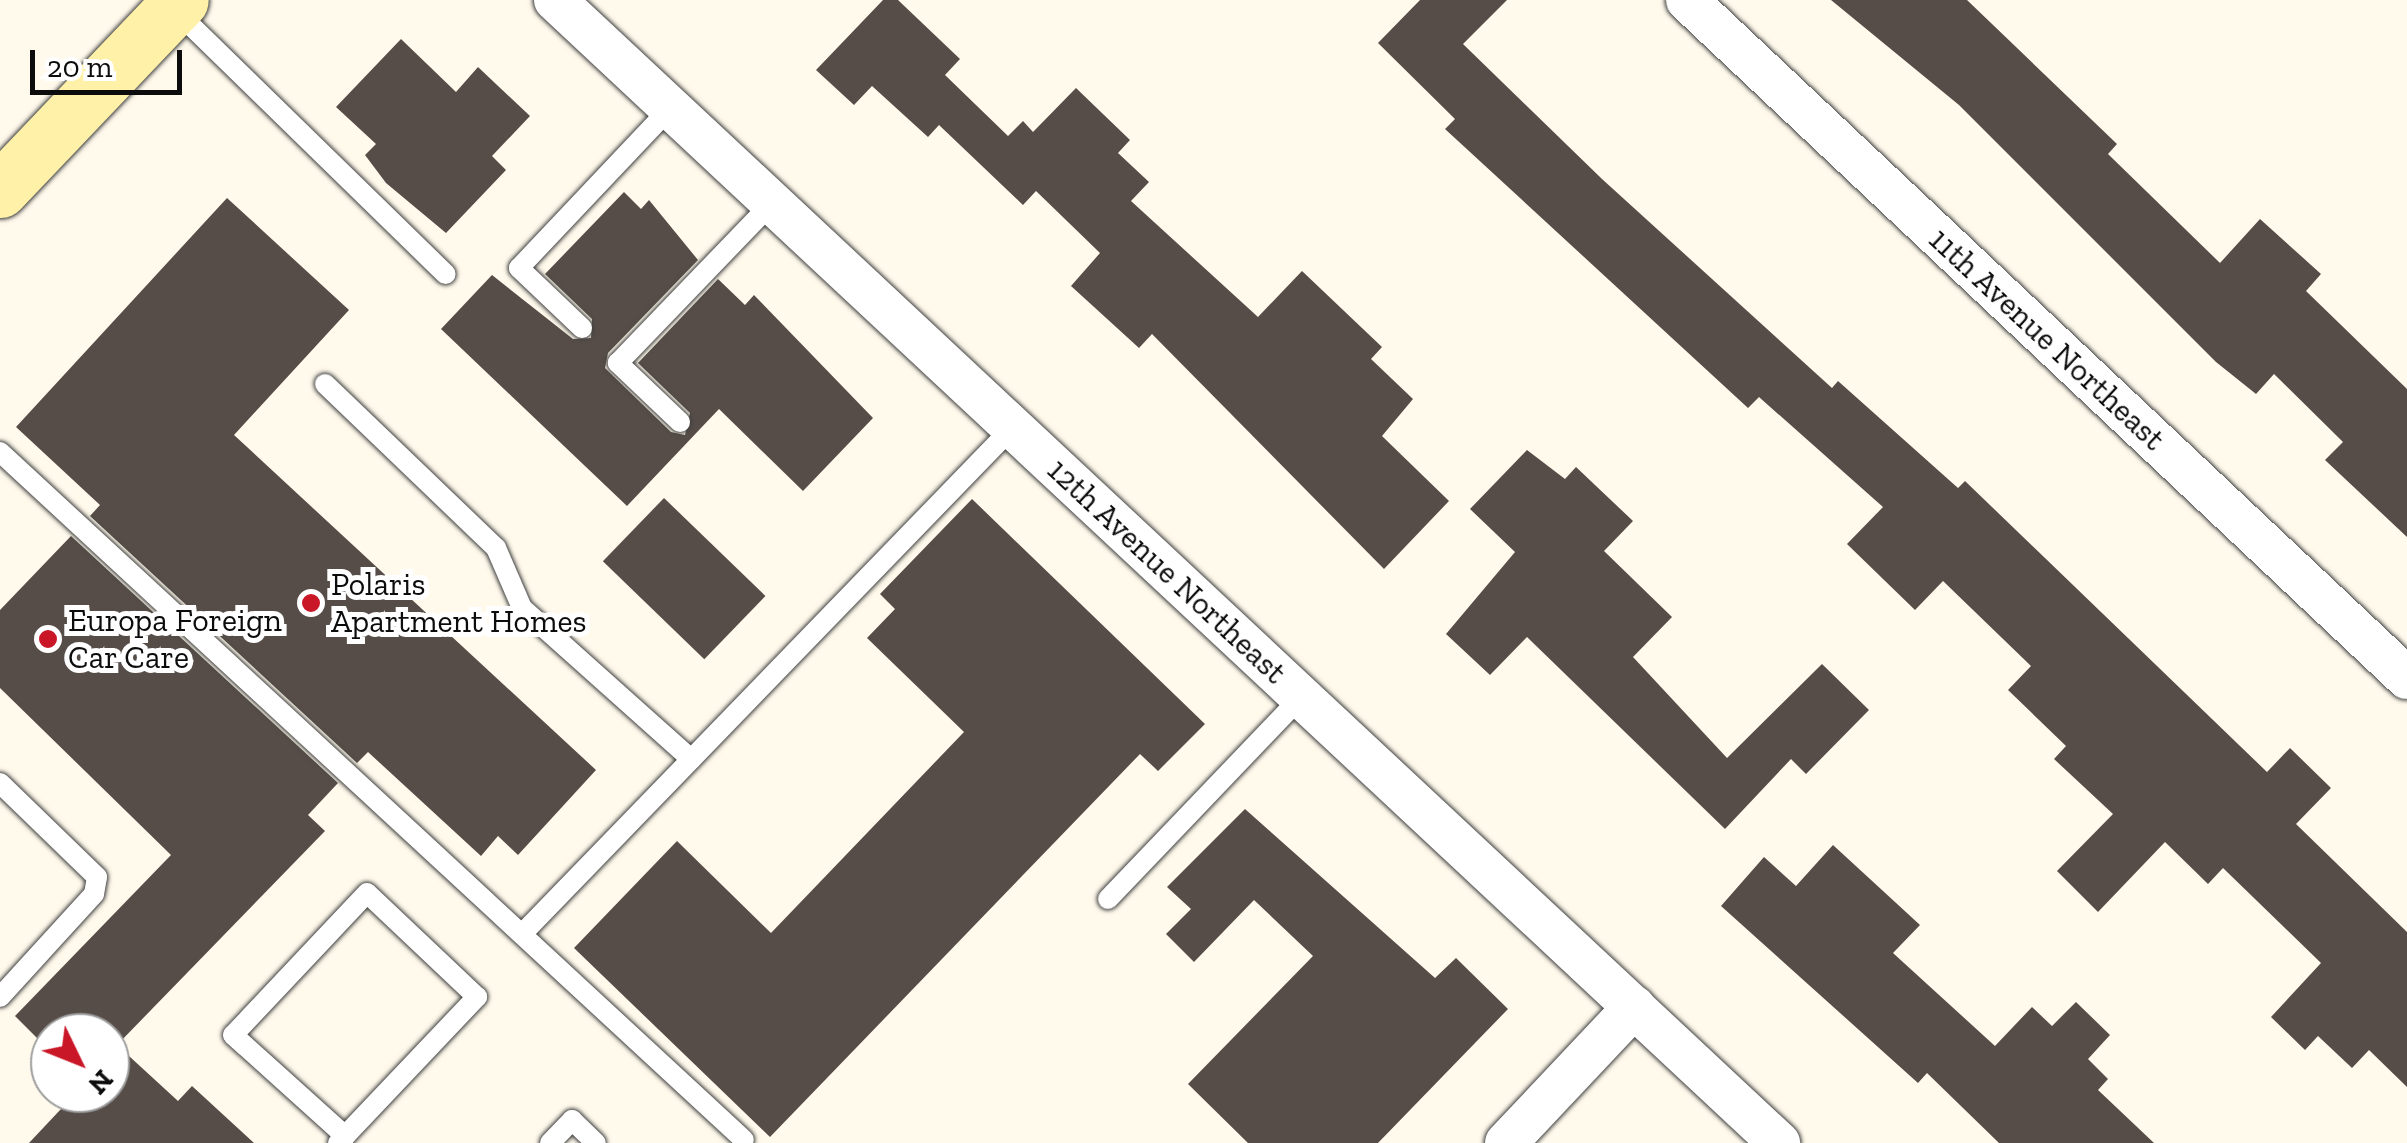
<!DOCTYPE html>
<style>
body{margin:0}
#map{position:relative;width:2407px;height:1143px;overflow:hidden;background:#fffaec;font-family:"Zilla Slab",serif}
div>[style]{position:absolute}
.building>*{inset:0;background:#564d48;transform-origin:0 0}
.roads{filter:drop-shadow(0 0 2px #3f3f3f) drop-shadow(0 0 2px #3f3f3f)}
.service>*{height:20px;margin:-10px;padding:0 10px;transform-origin:10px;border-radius:10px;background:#fff}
.minor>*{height:42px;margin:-21px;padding:0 21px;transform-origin:21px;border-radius:21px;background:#fff}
.secondary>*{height:55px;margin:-27.5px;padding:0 27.5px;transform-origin:27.5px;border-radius:27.5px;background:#fff1a7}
.dots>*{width:28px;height:28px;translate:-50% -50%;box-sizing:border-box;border:5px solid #fff;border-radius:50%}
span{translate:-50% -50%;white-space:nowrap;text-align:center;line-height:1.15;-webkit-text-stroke:10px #fff;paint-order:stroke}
.street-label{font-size:32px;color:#0c0c0c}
.poi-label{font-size:32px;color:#0c0c0c}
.left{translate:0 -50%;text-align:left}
.north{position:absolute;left:30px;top:1013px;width:100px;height:100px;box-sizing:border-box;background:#fff;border:2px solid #9e9e9e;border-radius:50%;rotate:133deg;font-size:28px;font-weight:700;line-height:40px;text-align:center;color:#0c0c0c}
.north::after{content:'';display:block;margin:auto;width:35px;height:45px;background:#ca1728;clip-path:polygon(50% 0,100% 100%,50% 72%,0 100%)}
.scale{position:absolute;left:30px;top:50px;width:152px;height:45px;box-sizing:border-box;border:5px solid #0c0c0c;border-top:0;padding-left:12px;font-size:30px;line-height:35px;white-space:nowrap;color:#0c0c0c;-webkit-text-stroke:8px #fff;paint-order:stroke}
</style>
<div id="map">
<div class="building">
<i style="clip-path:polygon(883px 0,898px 0,960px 59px,945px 75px,1008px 136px,1023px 121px,1033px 132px,1076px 88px,1130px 140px,1118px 153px,1149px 182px,1131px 201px,1258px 317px,1302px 271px,1382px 347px,1371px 359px,1413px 399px,1382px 436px,1449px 501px,1384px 569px,1152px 334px,1139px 348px,1071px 286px,1100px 253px,1036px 191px,1023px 205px,939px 125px,928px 137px,872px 86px,854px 105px,816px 70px)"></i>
<i style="clip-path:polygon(1420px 0,1507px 0,1463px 44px,1602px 179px,1832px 388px,1838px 381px,1958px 488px,1965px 481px,2267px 772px,2290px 748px,2331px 788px,2296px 824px,2407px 932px,2407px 1087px,2369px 1050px,2352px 1068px,2318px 1036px,2305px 1050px,2271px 1017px,2321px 963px,2223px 868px,2208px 884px,2165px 842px,2098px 912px,2057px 871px,2113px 814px,2054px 759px,2066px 746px,2008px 690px,2031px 666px,1943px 581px,1915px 610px,1847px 544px,1883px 507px,1759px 397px,1748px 408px,1445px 129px,1455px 119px,1378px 43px)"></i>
<i style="clip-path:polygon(1831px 0,1967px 0,2117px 144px,2108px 154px,2220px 263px,2260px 219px,2321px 274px,2306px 291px,2407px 389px,2407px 537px,2325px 460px,2343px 442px,2274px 374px,2256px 394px,2216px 362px,1959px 105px)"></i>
<i style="clip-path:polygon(401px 39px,456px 92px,478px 67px,530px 116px,492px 156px,506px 170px,446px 233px,386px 183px,365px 155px,376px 144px,336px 107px)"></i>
<i style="clip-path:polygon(624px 192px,641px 209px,649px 200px,698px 260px,608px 353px,605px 368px,671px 432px,685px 435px,690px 413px,638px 363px,718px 279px,745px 305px,754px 295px,873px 418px,803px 491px,719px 409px,627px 506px,441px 329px,492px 275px,573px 339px,591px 338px,592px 319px,545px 274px)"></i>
<i style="clip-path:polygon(227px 198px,349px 310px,234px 435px,596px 770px,518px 855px,498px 836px,481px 856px,368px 752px,357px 763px,90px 516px,100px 505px,16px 427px)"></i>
<i style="clip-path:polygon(1527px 450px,1565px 479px,1576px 467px,1633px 521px,1604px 551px,1672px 617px,1633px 657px,1727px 758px,1822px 664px,1869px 710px,1806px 774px,1791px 759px,1725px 829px,1527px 637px,1490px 675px,1446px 634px,1515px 552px,1470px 509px)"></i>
<i style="left:664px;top:498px;width:141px;height:88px;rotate:44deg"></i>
<i style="clip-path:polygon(972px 499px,1205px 724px,1158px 771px,1140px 754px,770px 1137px,574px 948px,677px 841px,771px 933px,964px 732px,867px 638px,895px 609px,880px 594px)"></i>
<i style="clip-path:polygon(71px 536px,338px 783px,308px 815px,325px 831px,117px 1045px,178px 1101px,192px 1086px,254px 1143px,29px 1143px,76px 1093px,110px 1093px,110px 1033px,50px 1033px,50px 1051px,15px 1016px,171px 855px,0 688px,0 610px)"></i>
<i style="clip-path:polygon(1245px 809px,1435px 978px,1456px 958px,1508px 1009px,1378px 1143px,1248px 1143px,1188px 1084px,1313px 956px,1254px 900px,1194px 962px,1166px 934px,1191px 909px,1167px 887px)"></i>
<i style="clip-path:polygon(1833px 845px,1920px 925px,1893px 953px,1995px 1046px,2032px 1007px,2052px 1026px,2076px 1002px,2110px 1035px,2088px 1059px,2108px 1079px,2098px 1090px,2154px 1143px,1999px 1143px,1927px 1073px,1918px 1083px,1721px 906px,1764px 857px,1796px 886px)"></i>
</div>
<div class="roads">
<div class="service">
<i style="left:175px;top:10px;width:378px;rotate:44.3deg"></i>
<i style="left:582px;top:328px;width:87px;rotate:-136.4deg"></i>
<i style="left:519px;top:268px;width:221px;rotate:-46.6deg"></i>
<i style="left:325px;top:384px;width:237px;rotate:43.8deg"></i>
<i style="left:496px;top:548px;width:65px;rotate:66.6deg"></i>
<i style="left:522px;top:608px;width:227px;rotate:41.8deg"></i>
<i style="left:680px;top:422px;width:86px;rotate:-136.4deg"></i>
<i style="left:618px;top:363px;width:222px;rotate:-46.1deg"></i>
<i style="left:0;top:452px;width:1013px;rotate:42.76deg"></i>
<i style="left:0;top:783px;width:135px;rotate:44.1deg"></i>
<i style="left:97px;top:877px;width:17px;rotate:100deg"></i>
<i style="left:94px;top:894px;width:139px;rotate:132.4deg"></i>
<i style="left:1108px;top:899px;width:279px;rotate:-46.3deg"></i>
<i style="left:523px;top:933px;width:704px;rotate:-45.92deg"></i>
<i style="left:338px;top:1143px;width:10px;rotate:-45deg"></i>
<i style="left:345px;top:1136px;width:192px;rotate:-46.5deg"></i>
<i style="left:477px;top:997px;width:151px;rotate:-136.6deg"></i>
<i style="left:367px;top:893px;width:195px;rotate:133.3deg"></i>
<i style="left:233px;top:1035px;width:151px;rotate:42deg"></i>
<i style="left:550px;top:1143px;width:32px;rotate:-46deg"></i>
<i style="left:572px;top:1120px;width:33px;rotate:44deg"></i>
</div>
<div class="minor">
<i style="left:555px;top:0;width:1675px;rotate:43.04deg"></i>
<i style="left:1687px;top:0;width:989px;rotate:43.28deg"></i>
<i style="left:1506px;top:1143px;width:187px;rotate:-46.7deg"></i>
</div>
<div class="secondary">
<i style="left:0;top:190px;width:262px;rotate:-46.4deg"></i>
</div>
</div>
<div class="dots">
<i style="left:311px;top:603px;background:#ca1728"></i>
<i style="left:48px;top:639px;background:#ca1728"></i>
</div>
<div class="street-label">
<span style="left:2047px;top:339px;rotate:43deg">11th Avenue Northeast</span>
<span style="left:1167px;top:571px;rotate:43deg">12th Avenue Northeast</span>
</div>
<div class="poi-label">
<span class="left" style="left:331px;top:603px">Polaris<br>Apartment Homes</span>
<span class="left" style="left:68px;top:639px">Europa Foreign<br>Car Care</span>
</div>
<div class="north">N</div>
<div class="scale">20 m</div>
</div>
